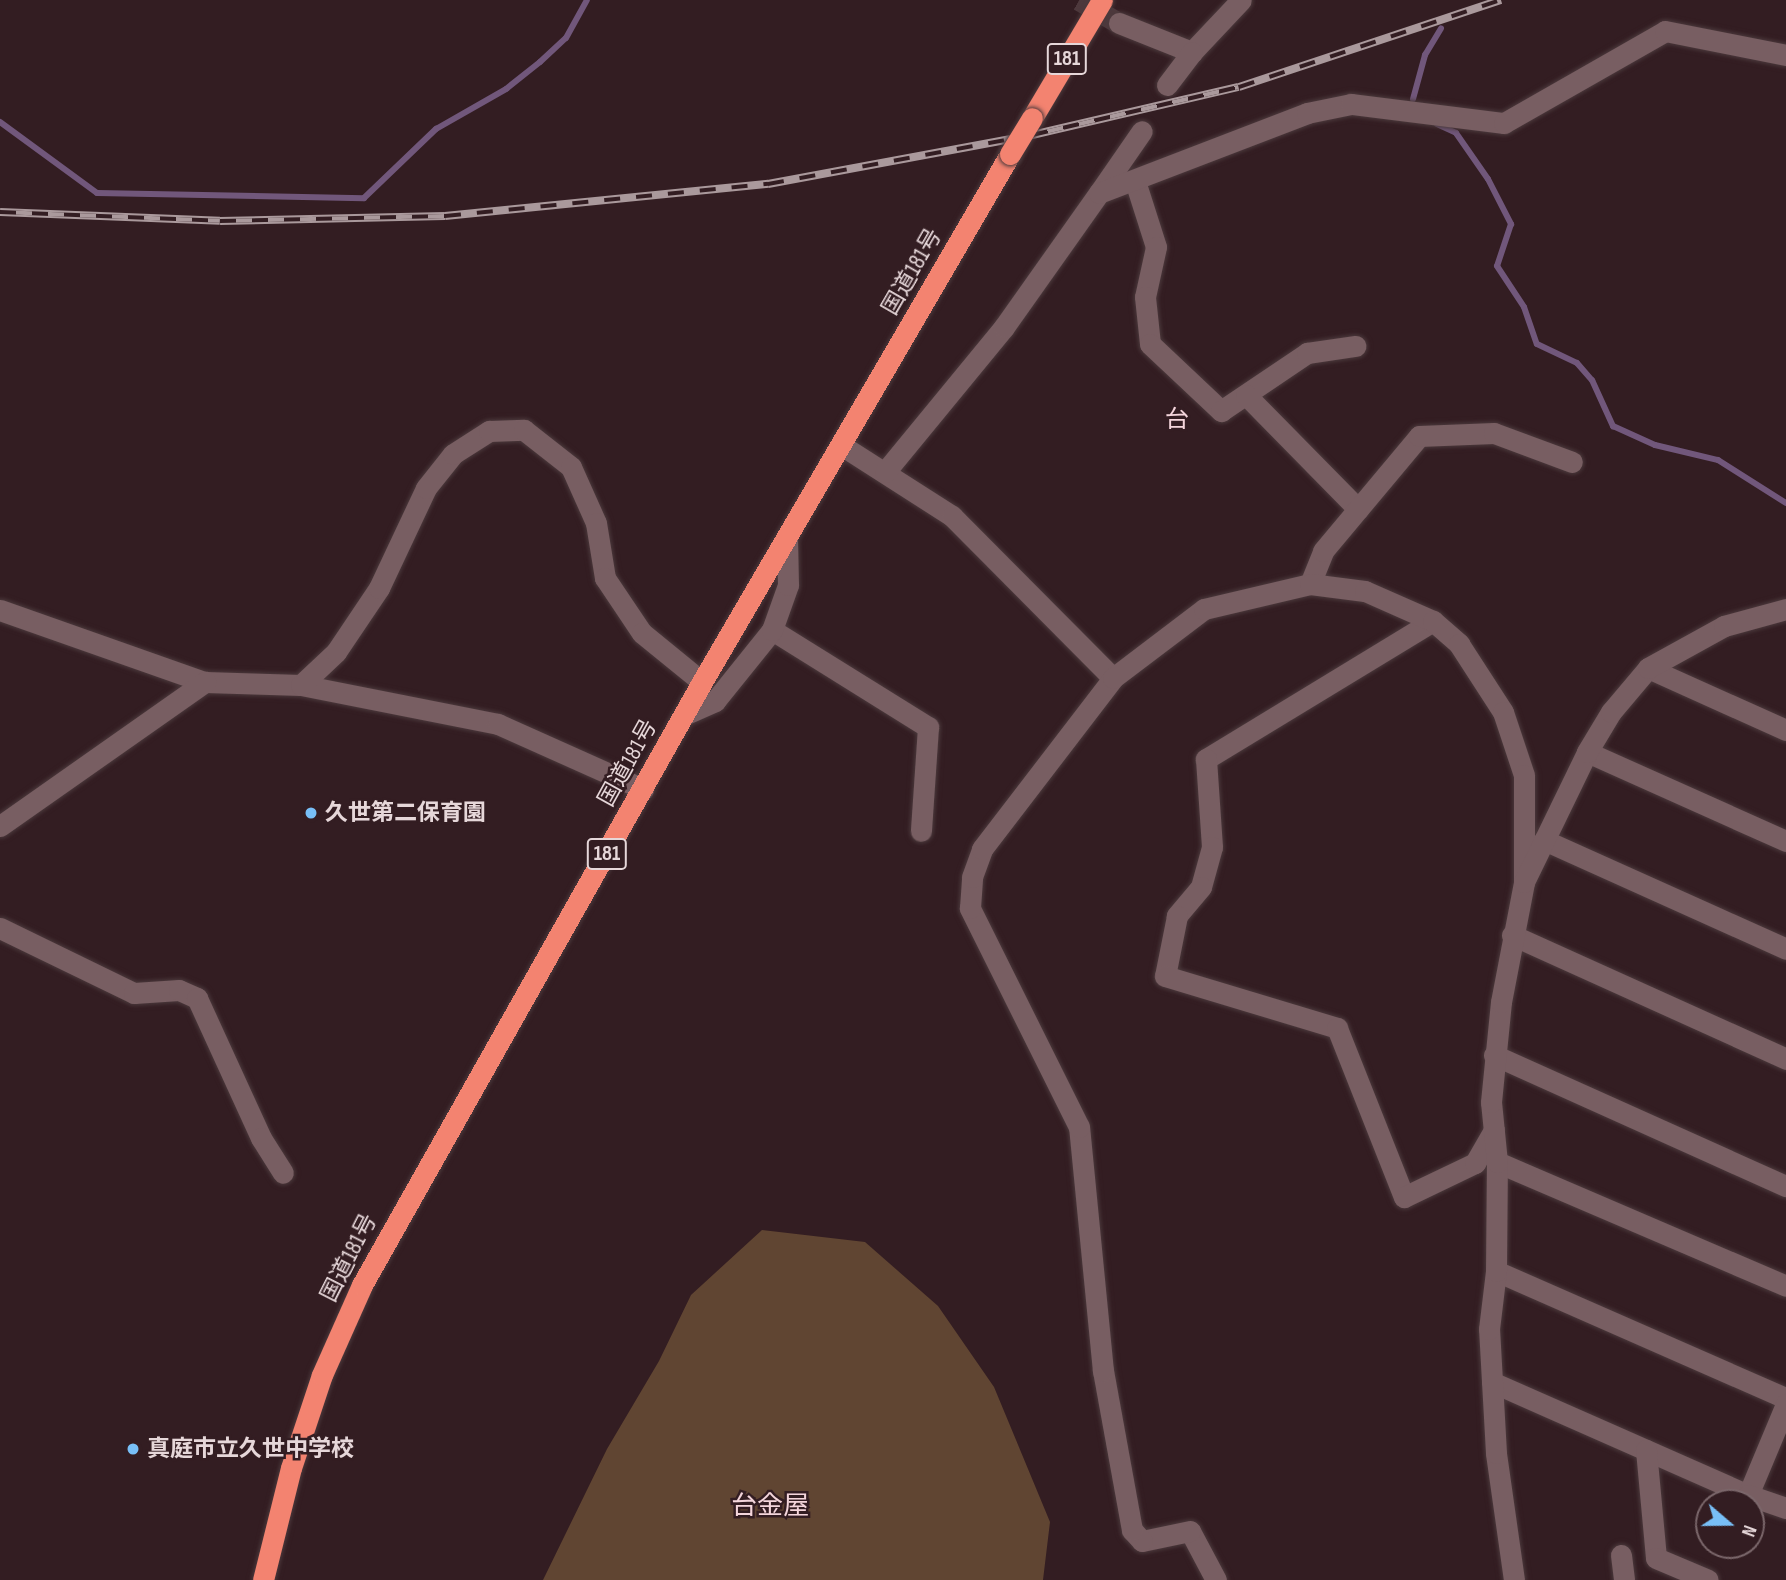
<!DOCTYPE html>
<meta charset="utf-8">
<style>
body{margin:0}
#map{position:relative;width:1786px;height:1580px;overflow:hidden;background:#331d22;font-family:"Sofia Sans Condensed","Noto Sans JP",sans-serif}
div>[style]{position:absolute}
.green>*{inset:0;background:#604532}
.stream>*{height:6px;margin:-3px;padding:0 3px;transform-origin:3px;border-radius:3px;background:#71577b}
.minor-tunnel>*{height:21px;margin-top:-10.5px;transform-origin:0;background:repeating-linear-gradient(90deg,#4e393d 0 21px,transparent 0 31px)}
.roads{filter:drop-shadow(0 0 2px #4b393c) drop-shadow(0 0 2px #4b393c)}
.minor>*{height:21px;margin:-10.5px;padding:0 10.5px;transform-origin:10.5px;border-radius:10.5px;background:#785e62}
.highway>*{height:21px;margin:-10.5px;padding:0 10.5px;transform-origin:10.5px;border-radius:10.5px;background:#f38370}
.rail>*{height:8px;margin-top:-4px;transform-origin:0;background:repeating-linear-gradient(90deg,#331d22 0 16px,#aa999c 0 32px);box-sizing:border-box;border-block:2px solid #aa999c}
.bridges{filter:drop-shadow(0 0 2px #4b393c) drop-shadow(0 0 2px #4b393c)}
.highway-bridge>*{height:21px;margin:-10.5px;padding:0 10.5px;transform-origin:10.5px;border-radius:10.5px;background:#f38370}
.dots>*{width:19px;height:19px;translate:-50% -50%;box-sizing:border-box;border:4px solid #331d22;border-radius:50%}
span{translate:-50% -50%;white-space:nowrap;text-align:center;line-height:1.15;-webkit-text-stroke:5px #331d22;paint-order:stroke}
.shield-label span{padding:2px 5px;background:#331d22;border:2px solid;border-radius:5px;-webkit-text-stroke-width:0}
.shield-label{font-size:21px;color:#e6d7d9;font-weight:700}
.street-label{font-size:23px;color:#e6d7d9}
.poi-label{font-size:23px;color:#e6d7d9;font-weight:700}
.left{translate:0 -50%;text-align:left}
.neighbourhood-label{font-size:24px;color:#f4d5db}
.quarter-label{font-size:26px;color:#f4d5db}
.north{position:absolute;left:1695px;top:1489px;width:70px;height:70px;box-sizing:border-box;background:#331d22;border:2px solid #7b676b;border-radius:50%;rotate:110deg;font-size:19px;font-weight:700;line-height:28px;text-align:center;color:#e6d7d9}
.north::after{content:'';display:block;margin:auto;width:24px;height:32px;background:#78bff7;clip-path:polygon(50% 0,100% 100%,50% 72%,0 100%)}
</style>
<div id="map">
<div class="green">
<i style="clip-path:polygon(762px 1230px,865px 1242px,938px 1306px,994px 1387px,1050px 1522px,1043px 1580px,543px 1580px,607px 1449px,659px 1361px,691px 1295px)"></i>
</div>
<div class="stream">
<i style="left:1413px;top:99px;width:46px;rotate:-74.7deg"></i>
<i style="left:1425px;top:55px;width:31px;rotate:-59deg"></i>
<i style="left:0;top:122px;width:120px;rotate:36.2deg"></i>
<i style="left:97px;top:193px;width:267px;rotate:1.1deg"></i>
<i style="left:364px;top:198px;width:100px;rotate:-43.8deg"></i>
<i style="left:436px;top:129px;width:81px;rotate:-29.7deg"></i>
<i style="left:506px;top:89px;width:43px;rotate:-38.5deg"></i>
<i style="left:540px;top:62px;width:35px;rotate:-43deg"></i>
<i style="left:566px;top:38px;width:43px;rotate:-61.1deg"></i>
<i style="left:1437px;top:124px;width:21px;rotate:25deg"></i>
<i style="left:1456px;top:133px;width:56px;rotate:55.2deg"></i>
<i style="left:1488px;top:179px;width:51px;rotate:62.9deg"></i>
<i style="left:1511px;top:224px;width:44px;rotate:108.4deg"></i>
<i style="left:1497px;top:266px;width:49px;rotate:56.6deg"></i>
<i style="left:1524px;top:307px;width:39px;rotate:71deg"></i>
<i style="left:1537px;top:344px;width:44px;rotate:25.4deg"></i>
<i style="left:1577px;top:363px;width:23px;rotate:49deg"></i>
<i style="left:1592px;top:380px;width:51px;rotate:65.5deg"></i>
<i style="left:1613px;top:426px;width:46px;rotate:24.3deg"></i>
<i style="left:1655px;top:445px;width:65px;rotate:13.4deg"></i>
<i style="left:1718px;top:460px;width:80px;rotate:32.3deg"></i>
</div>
<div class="minor-tunnel">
<i style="left:1079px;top:0;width:46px;rotate:29.9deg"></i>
</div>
<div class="roads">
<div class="minor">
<i style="left:1119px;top:23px;width:79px;rotate:21.7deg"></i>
<i style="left:1192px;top:52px;width:71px;rotate:-46.7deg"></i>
<i style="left:1167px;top:85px;width:41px;rotate:-52.9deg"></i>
<i style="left:1135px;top:181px;width:69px;rotate:72.3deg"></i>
<i style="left:1156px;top:247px;width:51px;rotate:102.4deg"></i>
<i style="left:1145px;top:297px;width:47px;rotate:83.9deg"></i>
<i style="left:1150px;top:344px;width:98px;rotate:43.3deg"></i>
<i style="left:1221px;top:411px;width:104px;rotate:-34deg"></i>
<i style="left:1307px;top:353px;width:49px;rotate:-8.3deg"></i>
<i style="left:1099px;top:193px;width:75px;rotate:-55.3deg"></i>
<i style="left:1246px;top:395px;width:160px;rotate:45.5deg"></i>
<i style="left:841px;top:445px;width:132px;rotate:32.6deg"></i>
<i style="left:952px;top:516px;width:228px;rotate:45.2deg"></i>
<i style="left:885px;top:472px;width:188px;rotate:-50.6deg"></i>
<i style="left:1004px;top:327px;width:164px;rotate:-54.7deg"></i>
<i style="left:1099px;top:193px;width:223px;rotate:-21deg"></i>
<i style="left:1307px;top:113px;width:45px;rotate:-11.6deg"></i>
<i style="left:1351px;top:104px;width:154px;rotate:7.1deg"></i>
<i style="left:1504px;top:123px;width:185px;rotate:-29.7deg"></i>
<i style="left:1665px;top:31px;width:123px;rotate:11.2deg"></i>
<i style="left:1310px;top:584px;width:35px;rotate:-68deg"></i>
<i style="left:1323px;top:551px;width:150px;rotate:-50.1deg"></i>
<i style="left:1419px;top:436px;width:75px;rotate:-2.3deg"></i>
<i style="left:1494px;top:433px;width:83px;rotate:20.4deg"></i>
<i style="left:0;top:610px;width:217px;rotate:19.4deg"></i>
<i style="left:205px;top:682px;width:96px;rotate:1.8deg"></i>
<i style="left:301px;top:685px;width:201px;rotate:11.2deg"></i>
<i style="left:498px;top:724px;width:159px;rotate:24.1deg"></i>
<i style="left:1433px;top:621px;width:266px;rotate:148.7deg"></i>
<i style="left:1206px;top:759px;width:88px;rotate:86.1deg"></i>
<i style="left:1212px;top:847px;width:41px;rotate:105.4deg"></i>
<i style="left:1201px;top:887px;width:38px;rotate:130deg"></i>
<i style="left:1177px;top:916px;width:61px;rotate:101.3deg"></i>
<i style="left:1165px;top:976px;width:180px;rotate:16.8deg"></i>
<i style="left:1337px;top:1028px;width:182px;rotate:68.4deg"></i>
<i style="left:1404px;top:1197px;width:79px;rotate:-25.6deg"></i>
<i style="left:1475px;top:1163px;width:38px;rotate:-60deg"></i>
<i style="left:772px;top:630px;width:184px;rotate:31.9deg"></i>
<i style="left:928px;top:727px;width:104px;rotate:93.9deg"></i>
<i style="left:1648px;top:668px;width:151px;rotate:24.2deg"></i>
<i style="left:301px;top:685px;width:48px;rotate:-43.3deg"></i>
<i style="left:336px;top:652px;width:77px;rotate:-56.1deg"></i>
<i style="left:379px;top:588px;width:110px;rotate:-64.8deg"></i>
<i style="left:426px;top:488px;width:43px;rotate:-51.5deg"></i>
<i style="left:453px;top:454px;width:43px;rotate:-32.6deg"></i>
<i style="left:489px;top:431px;width:35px;rotate:-2deg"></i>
<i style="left:524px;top:430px;width:60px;rotate:38.2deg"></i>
<i style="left:571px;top:467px;width:61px;rotate:65.9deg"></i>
<i style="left:596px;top:523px;width:56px;rotate:80.7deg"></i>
<i style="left:605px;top:578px;width:66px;rotate:56.1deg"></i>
<i style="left:642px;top:633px;width:77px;rotate:39.2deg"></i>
<i style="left:684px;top:715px;width:34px;rotate:-24deg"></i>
<i style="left:715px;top:701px;width:91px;rotate:-51.2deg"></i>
<i style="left:772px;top:630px;width:48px;rotate:-70.4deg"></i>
<i style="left:788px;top:585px;width:47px;rotate:-91.2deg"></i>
<i style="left:1587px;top:752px;width:218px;rotate:24.1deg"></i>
<i style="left:0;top:826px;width:251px;rotate:-35.1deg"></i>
<i style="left:1544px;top:840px;width:265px;rotate:24.2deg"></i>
<i style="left:0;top:928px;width:149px;rotate:25.9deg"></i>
<i style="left:134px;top:993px;width:45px;rotate:-3.8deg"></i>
<i style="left:179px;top:990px;width:20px;rotate:24deg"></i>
<i style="left:197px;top:998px;width:154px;rotate:65.4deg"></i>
<i style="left:261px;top:1138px;width:41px;rotate:57.8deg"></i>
<i style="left:1512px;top:935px;width:301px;rotate:24.3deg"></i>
<i style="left:1494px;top:1055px;width:320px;rotate:24.2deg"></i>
<i style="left:1497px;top:1162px;width:314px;rotate:23.2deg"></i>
<i style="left:1496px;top:1271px;width:317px;rotate:23.7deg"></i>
<i style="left:1492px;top:1382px;width:280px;rotate:23.8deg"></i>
<i style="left:1748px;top:1495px;width:99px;rotate:-67.3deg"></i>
<i style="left:1646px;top:1450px;width:108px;rotate:84.7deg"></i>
<i style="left:1656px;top:1558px;width:56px;rotate:22.9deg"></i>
<i style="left:1748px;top:1495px;width:40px;rotate:18.9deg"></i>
<i style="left:1621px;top:1555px;width:25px;rotate:83deg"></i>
<i style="left:1216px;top:1580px;width:55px;rotate:-118deg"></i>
<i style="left:1190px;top:1531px;width:49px;rotate:168.2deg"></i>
<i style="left:1142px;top:1541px;width:15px;rotate:-132deg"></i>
<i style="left:1132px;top:1530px;width:162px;rotate:-100.3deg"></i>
<i style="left:1103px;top:1371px;width:245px;rotate:-95.6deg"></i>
<i style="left:1079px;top:1127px;width:245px;rotate:-116.5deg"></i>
<i style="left:970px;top:908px;width:31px;rotate:-86deg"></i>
<i style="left:972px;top:877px;width:30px;rotate:-70deg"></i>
<i style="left:982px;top:849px;width:215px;rotate:-52.5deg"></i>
<i style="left:1113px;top:678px;width:114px;rotate:-37.2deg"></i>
<i style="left:1204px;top:609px;width:109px;rotate:-13.3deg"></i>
<i style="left:1310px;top:584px;width:55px;rotate:7.3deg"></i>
<i style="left:1365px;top:591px;width:74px;rotate:23.8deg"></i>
<i style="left:1433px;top:621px;width:35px;rotate:41deg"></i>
<i style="left:1459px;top:644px;width:81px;rotate:57.1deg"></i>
<i style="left:1503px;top:712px;width:66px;rotate:71.6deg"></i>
<i style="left:1524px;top:775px;width:107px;rotate:90deg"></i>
<i style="left:1514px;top:1580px;width:128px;rotate:-98.1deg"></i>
<i style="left:1496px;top:1453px;width:124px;rotate:-93.2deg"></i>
<i style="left:1489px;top:1329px;width:58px;rotate:-83.1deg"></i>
<i style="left:1496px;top:1271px;width:109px;rotate:-89.5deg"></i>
<i style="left:1497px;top:1162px;width:60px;rotate:-95.7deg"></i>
<i style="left:1491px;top:1102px;width:100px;rotate:-84.3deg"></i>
<i style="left:1501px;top:1002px;width:122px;rotate:-79.1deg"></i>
<i style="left:1524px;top:882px;width:144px;rotate:-64.1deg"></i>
<i style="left:1587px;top:752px;width:47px;rotate:-59deg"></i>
<i style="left:1611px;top:712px;width:57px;rotate:-49.9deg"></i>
<i style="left:1648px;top:668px;width:87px;rotate:-28.9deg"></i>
<i style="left:1724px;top:626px;width:64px;rotate:-15.3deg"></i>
</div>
<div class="highway">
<i style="left:1032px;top:118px;width:137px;rotate:-59.3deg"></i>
<i style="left:263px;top:1580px;width:115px;rotate:-76deg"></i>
<i style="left:291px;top:1468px;width:98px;rotate:-71.6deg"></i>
<i style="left:322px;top:1375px;width:98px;rotate:-66deg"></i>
<i style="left:362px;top:1285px;width:692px;rotate:-60.58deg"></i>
<i style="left:702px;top:682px;width:611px;rotate:-59.74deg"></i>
</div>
</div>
<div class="rail">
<i style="left:0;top:212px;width:220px;rotate:2.3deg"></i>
<i style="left:220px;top:221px;width:225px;rotate:-1.3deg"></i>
<i style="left:445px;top:216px;width:325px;rotate:-5.7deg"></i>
<i style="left:768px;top:184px;width:269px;rotate:-10.5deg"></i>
<i style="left:1032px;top:135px;width:212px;rotate:-13.1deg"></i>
<i style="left:1239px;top:87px;width:276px;rotate:-18.4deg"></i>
</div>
<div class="bridges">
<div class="highway-bridge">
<i style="left:1010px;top:154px;width:42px;rotate:-58.6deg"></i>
</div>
</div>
<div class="dots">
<i style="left:311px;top:813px;background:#78bff7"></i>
<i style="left:133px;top:1449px;background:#78bff7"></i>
</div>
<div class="shield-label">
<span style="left:1067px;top:59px">181</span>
<span style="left:607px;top:854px">181</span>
</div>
<div class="street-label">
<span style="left:912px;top:272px;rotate:-60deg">国道181号</span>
<span style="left:628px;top:763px;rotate:-61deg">国道181号</span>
<span style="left:349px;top:1258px;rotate:-63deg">国道181号</span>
</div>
<div class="poi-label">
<span class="left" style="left:325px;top:813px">久世第二保育園</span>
<span class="left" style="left:147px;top:1449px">真庭市立久世中学校</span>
</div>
<div class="neighbourhood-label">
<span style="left:1177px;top:420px">台</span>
</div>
<div class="quarter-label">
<span style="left:770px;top:1507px">台金屋</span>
</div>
<div class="north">N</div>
</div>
